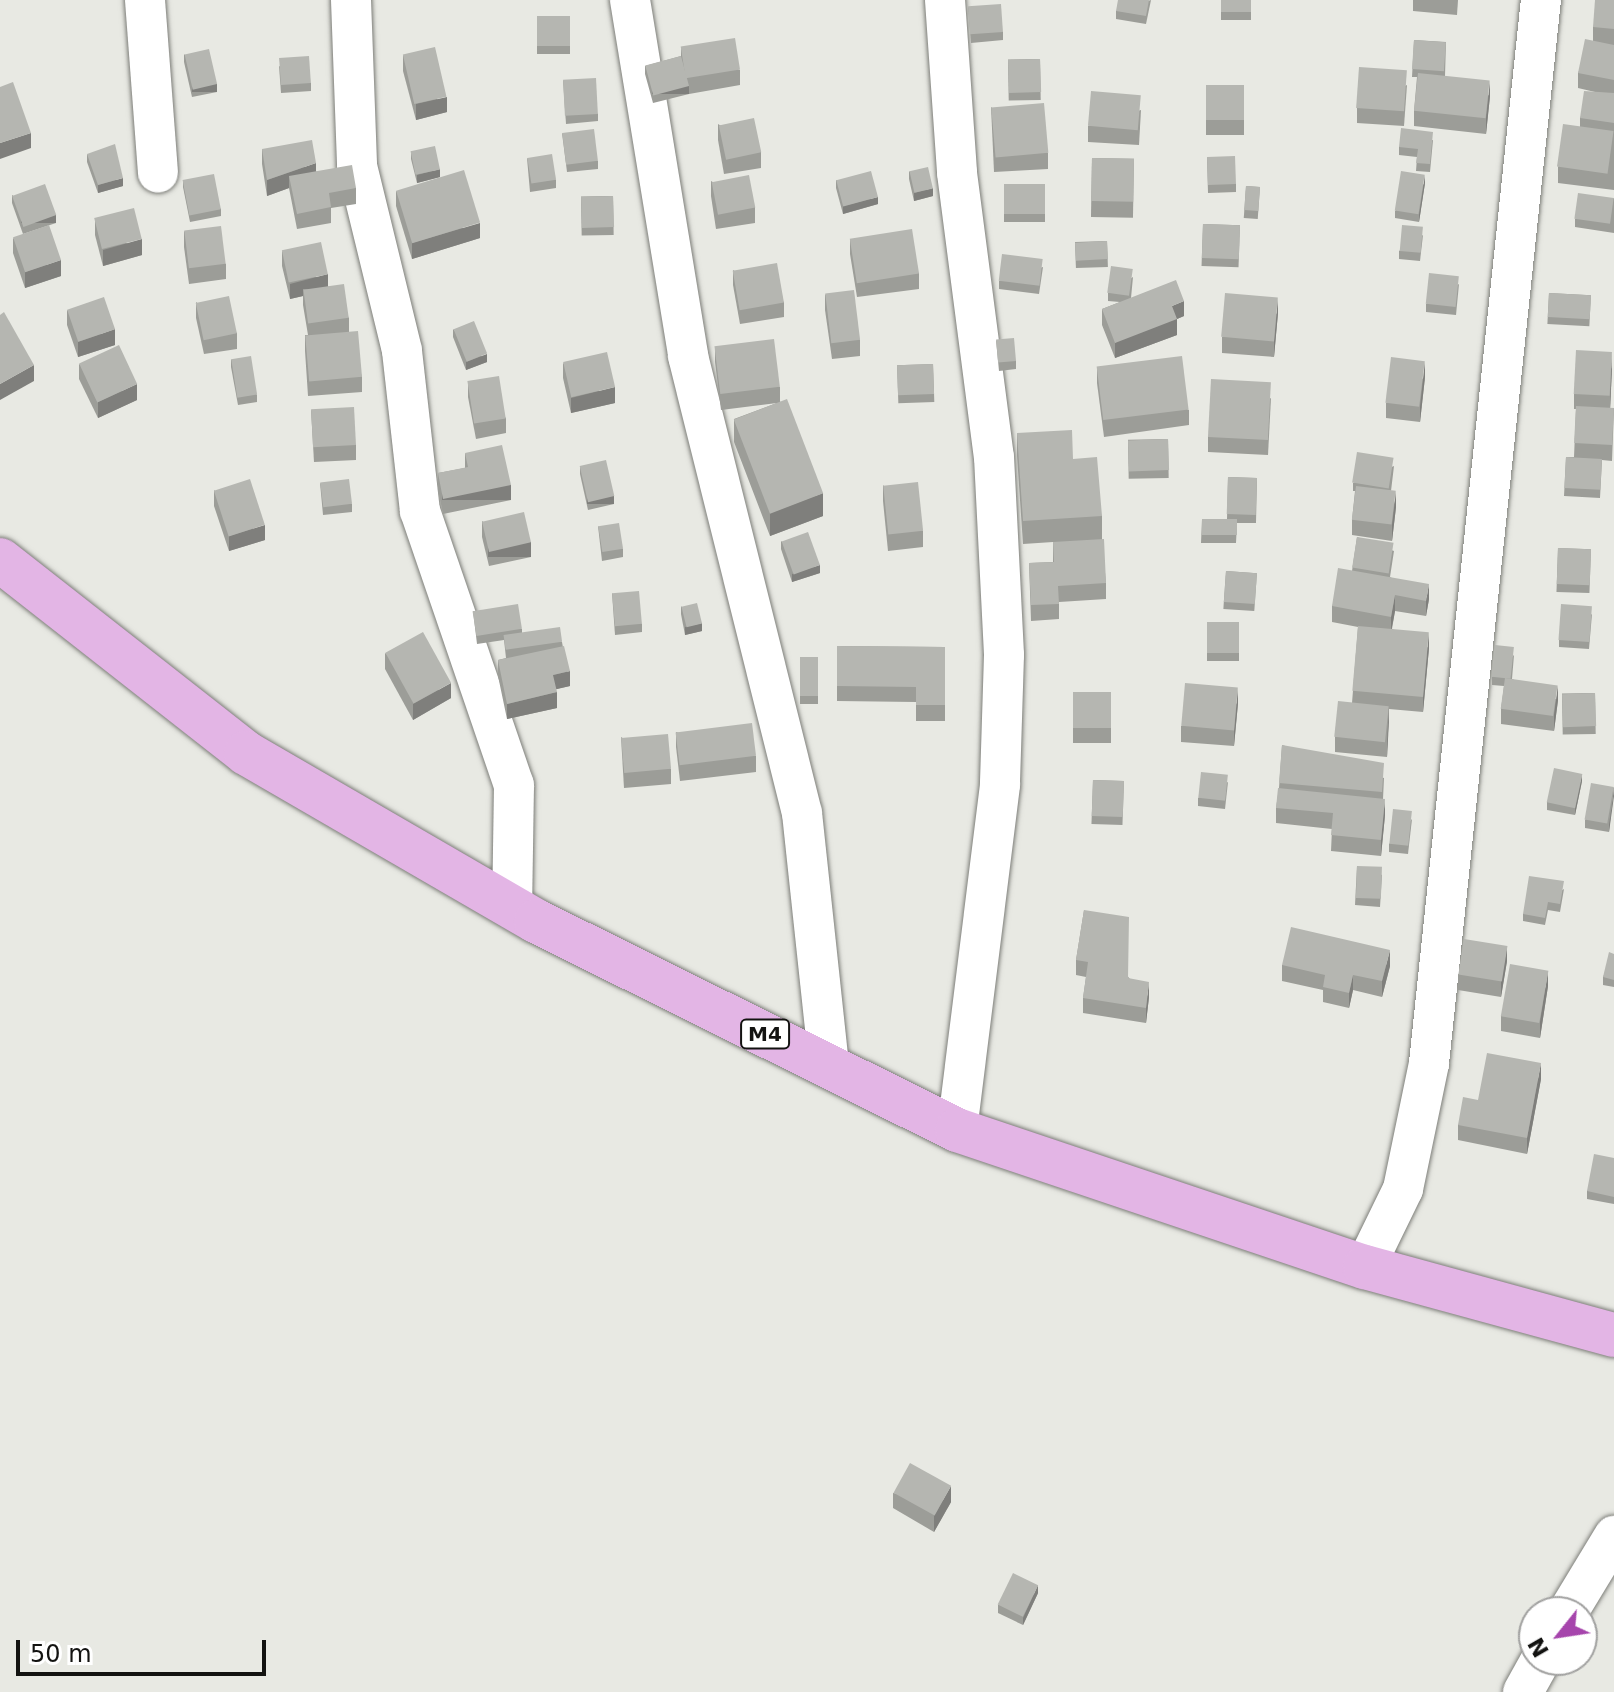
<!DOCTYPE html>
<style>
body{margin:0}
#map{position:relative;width:1614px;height:1692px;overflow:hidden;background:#e8e9e3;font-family:"DejaVu Sans",sans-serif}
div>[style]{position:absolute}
.roads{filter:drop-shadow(0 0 2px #7d7e79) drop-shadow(0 0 2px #7d7e79)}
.minor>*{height:40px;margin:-20px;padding:0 20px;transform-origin:20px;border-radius:20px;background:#fff}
.primary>*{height:44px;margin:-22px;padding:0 22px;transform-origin:22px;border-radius:22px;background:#e3b5e5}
.wall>*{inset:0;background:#9c9d98;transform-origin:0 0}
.shaded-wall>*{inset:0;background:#7f7f7c;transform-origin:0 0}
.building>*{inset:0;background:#b5b6b1;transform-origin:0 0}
span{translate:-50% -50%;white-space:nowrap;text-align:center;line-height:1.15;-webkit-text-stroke:6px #fff;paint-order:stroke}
.shield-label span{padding:2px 6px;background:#fff;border:2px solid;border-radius:6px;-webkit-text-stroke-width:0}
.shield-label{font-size:20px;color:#131311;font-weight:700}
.north{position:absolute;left:1518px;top:1596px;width:80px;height:80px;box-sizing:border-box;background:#fff;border:2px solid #a1a1a0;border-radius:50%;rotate:240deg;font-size:22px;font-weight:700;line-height:32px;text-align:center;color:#131311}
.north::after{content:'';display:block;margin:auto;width:28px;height:36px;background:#a645ac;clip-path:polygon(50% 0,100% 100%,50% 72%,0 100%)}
.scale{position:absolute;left:16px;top:1640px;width:250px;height:36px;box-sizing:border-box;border:4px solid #131311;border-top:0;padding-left:10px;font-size:24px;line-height:28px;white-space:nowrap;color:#131311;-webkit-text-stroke:6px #fff;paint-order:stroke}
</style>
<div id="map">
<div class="roads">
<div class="minor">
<i style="left:145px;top:0;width:173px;rotate:85.7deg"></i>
<i style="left:351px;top:0;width:166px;rotate:87.9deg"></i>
<i style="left:357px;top:166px;width:190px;rotate:76.3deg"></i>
<i style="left:402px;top:351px;width:161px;rotate:83.6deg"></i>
<i style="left:420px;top:511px;width:290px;rotate:71.1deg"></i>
<i style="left:514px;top:785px;width:123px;rotate:90.9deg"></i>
<i style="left:630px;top:0;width:361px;rotate:80.7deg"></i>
<i style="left:688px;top:356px;width:471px;rotate:76deg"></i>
<i style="left:802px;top:813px;width:253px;rotate:83.9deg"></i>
<i style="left:945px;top:0;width:173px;rotate:86deg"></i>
<i style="left:957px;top:173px;width:286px;rotate:82.6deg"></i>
<i style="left:994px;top:457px;width:198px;rotate:87.1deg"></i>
<i style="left:1004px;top:655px;width:130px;rotate:91.8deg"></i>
<i style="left:1000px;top:785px;width:348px;rotate:97.1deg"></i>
<i style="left:1365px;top:1267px;width:87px;rotate:-64deg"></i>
<i style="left:1403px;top:1189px;width:129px;rotate:-78.3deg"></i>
<i style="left:1429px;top:1063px;width:1069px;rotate:-83.99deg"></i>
<i style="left:1568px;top:1612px;width:89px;rotate:-58.8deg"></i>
<i style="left:1523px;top:1692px;width:37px;rotate:-61deg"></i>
</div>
<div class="primary">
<i style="left:0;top:560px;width:313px;rotate:38.1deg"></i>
<i style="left:246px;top:753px;width:335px;rotate:30.1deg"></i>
<i style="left:536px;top:921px;width:470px;rotate:26.4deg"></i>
<i style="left:957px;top:1130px;width:430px;rotate:18.6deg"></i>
<i style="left:1365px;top:1267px;width:258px;rotate:15.3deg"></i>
</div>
</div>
<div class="wall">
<i style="clip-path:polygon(1151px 0,1146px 24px,1116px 19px,1116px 11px)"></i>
<i style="left:1221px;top:0;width:30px;height:20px"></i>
<i style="clip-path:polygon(1413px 0,1458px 0,1457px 15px,1413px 11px)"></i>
<i style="clip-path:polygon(1614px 0,1614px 190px,1558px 183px,1558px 167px,1580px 127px,1580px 118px,1595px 92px,1578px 88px,1578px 73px,1593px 41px,1593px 27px)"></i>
<i style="clip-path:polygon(968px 7px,1003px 32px,1003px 40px,971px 43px)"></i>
<i style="left:537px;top:16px;width:33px;height:38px"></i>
<i style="clip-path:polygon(1414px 40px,1446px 42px,1445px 76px,1490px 96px,1486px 134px,1414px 126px,1414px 111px,1417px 77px,1412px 77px)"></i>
<i style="clip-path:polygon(681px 49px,740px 70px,740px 85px,689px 94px,653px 103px,645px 74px,645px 66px,681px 56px)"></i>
<i style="clip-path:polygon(184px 54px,217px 92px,192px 97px,184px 62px)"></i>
<i style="clip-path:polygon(403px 55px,447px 112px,416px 120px,403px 71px)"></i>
<i style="left:1040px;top:59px;width:41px;height:32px;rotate:89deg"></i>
<i style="clip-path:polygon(279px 66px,311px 83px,311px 91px,281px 93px)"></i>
<i style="clip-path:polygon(563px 80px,598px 114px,598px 121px,566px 124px)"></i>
<i style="left:1244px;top:85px;width:50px;height:38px;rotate:90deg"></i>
<i style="clip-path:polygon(1407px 85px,1404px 126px,1357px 123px,1357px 108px)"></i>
<i style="clip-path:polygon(991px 107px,1048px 153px,1048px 169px,994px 172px)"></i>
<i style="clip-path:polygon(1141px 110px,1139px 145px,1088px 142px,1088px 126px)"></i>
<i style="clip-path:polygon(718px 124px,761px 152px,761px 168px,724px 174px,718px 140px)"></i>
<i style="clip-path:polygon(562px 133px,598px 161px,598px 169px,567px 172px)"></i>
<i style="clip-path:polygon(1433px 140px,1430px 172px,1416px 171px,1417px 157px,1399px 155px,1399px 147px)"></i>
<i style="clip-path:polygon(262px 149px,356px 188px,356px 204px,331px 208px,331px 223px,297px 229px,289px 188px,267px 196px,262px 164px)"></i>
<i style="clip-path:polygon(411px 151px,440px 177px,417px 183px,411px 159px)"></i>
<i style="clip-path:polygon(87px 154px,123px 186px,98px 193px,87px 162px)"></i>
<i style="clip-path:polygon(1207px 157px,1236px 184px,1236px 192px,1208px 193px)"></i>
<i style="clip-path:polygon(527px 158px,556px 180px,556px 188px,530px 192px)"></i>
<i style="left:1092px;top:158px;width:42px;height:59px;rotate:1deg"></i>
<i style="clip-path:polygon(909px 171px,933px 196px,914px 201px,909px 179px)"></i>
<i style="clip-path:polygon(183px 180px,221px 209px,221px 216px,190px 222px,183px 187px)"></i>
<i style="clip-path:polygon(836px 180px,878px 204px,843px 214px,836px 188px)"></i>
<i style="clip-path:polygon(711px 181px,755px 207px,755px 223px,716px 229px,711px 196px)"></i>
<i style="clip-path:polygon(1425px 183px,1419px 222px,1395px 218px,1395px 211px)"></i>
<i style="left:1045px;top:184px;width:38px;height:41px;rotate:90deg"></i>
<i style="left:1246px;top:186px;width:14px;height:32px;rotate:4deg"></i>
<i style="clip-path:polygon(396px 191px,480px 238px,412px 259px,396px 206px)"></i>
<i style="clip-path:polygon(12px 195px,56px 223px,23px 234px,12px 203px)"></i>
<i style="left:613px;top:196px;width:39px;height:32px;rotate:89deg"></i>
<i style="clip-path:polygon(1614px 198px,1614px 233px,1575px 227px,1575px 219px)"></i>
<i style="clip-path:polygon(95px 219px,142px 255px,103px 266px,95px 235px)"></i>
<i style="left:1203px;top:224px;width:37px;height:42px;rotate:2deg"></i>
<i style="clip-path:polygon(184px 231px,226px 264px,226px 279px,189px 284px,184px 247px)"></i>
<i style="clip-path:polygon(1423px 235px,1420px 261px,1399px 259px,1399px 251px)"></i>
<i style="clip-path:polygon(13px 238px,61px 276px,25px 288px,13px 253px)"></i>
<i style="clip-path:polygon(850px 239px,919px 273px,919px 289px,857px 297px,850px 254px)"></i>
<i style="left:1107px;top:241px;width:26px;height:32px;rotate:88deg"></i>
<i style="clip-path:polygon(282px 251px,328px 286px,349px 318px,349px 332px,362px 377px,362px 392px,308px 396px,305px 351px,305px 335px,308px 335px,303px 305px,303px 296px,290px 299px,282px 266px)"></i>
<i style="clip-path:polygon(1043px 267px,1039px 294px,999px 289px,999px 281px)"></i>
<i style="clip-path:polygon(733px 270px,784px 302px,784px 317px,740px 324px,733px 285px)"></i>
<i style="clip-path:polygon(1133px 277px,1131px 298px,1184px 316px,1177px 319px,1177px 335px,1115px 358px,1102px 325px,1102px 309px,1120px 302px,1108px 301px,1108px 293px)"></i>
<i style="clip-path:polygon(1459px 284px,1456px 315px,1426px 312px,1426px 304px)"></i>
<i style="left:1549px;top:293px;width:42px;height:31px;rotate:3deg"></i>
<i style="clip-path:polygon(825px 294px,860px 340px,860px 356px,832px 359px,825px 310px)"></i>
<i style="clip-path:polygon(196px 302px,237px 333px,237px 349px,204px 354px,196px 318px)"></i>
<i style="clip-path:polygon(67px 310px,115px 345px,78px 357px,67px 325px)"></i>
<i style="clip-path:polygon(1278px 313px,1274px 357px,1222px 353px,1222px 337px)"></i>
<i style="clip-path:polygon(453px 329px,487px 362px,466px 370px,453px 337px)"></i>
<i style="clip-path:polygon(996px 340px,1016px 361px,1016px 369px,999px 371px)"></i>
<i style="clip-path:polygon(715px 347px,780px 387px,780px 401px,823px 516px,770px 536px,734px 442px,734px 419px,777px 403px,721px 410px,715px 362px)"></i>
<i style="clip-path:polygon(231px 359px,257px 395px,257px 402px,238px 405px,231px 367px)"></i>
<i style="clip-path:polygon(563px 363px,615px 403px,571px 413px,563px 378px)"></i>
<i style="clip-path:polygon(79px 364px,137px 400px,98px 418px,79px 379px)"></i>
<i style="left:933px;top:364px;width:38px;height:36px;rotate:88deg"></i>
<i style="clip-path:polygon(1097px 368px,1189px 410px,1189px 425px,1104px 437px,1097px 383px)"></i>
<i style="clip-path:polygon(1612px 368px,1610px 408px,1614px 408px,1612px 461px,1602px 460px,1600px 498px,1564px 496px,1566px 457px,1574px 457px,1576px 409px,1574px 409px,1574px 394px)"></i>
<i style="clip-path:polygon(1425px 377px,1420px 422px,1386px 418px,1386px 403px)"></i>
<i style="clip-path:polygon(468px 382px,506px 418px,506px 433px,476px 439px,468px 397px)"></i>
<i style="clip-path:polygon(1271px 398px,1268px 455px,1208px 452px,1208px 437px)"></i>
<i style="clip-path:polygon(311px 410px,356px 445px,356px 460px,314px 462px)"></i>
<i style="clip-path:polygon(1017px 433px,1073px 459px,1102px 516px,1102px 539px,1106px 583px,1106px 599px,1059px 602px,1059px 619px,1031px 621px,1029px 563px,1053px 562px,1053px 542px,1023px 544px,1017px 456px)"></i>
<i style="left:1168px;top:439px;width:39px;height:40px;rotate:89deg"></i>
<i style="clip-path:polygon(465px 453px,511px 500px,443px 514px,438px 489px,438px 473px,465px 468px)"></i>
<i style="clip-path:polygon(580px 466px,614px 504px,588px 510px,580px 474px)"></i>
<i style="clip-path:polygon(1394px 466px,1391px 491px,1396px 507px,1392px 541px,1352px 535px,1352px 520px,1355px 491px,1353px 491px,1353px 483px)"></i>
<i style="clip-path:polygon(1228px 477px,1257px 478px,1256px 523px,1237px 523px,1236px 543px,1201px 543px,1202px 519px,1227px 519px)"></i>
<i style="clip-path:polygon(320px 483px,352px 504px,352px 512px,323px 515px)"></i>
<i style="clip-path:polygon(883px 485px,923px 531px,923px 547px,888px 551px,883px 501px)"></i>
<i style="clip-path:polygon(214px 490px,265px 540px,229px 551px,214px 506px)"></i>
<i style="clip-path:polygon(482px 521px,531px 557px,489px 566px,482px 537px)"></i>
<i style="clip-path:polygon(598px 526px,623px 549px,623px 557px,602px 561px)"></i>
<i style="clip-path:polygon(1357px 537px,1394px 551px,1390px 577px,1429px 599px,1426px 616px,1395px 611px,1392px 629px,1429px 648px,1423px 712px,1389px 709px,1387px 757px,1335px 752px,1335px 737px,1352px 703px,1358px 627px,1332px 622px,1332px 606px,1352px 571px)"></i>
<i style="clip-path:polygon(781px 541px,820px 573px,792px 582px,781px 549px)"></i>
<i style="left:1558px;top:548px;width:33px;height:44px;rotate:2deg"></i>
<i style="left:1226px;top:571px;width:31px;height:38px;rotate:4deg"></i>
<i style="clip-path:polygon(612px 593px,642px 624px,642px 632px,615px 635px)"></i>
<i style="clip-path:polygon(681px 606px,702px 631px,685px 635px,681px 614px)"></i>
<i style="clip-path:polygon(473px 611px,522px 629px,522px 633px,562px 642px,570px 686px,556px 689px,557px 708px,507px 719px,498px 676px,498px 660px,506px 658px,504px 640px,477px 644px)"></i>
<i style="clip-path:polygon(1592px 614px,1589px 649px,1559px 647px,1559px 640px)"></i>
<i style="left:1207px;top:622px;width:32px;height:39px"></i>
<i style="clip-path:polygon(837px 646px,945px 647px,945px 721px,916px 721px,916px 702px,837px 701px)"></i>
<i style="clip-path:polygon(385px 653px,451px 698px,413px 720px,385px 669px)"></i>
<i style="clip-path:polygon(1514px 655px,1512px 679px,1558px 700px,1554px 731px,1501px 724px,1501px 709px,1504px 686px,1492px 685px,1492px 677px)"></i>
<i style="left:800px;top:657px;width:18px;height:47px"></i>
<i style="left:1073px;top:692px;width:38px;height:51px"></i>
<i style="left:1595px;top:693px;width:41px;height:33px;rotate:89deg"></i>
<i style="clip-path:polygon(1238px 703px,1234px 746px,1181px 742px,1181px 726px)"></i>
<i style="clip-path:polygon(676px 732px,756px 756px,756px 772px,680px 781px,676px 747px)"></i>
<i style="clip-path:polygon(621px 737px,671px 769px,671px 784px,624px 788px)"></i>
<i style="clip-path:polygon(1282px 745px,1384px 778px,1383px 799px,1385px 815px,1381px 856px,1331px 851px,1332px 829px,1276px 823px,1276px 808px,1279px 788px)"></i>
<i style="left:1093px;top:780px;width:31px;height:44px;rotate:2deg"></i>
<i style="clip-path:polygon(1582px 781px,1575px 815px,1547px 810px,1547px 802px)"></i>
<i style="clip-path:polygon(1228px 782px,1225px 809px,1198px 806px,1198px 798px)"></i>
<i style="clip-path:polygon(1614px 787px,1609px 832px,1585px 828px,1585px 820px)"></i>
<i style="clip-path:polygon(1412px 819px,1408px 854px,1389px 852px,1389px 844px)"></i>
<i style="clip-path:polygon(1357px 866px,1382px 875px,1380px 907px,1355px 905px)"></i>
<i style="clip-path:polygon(1564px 889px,1560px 912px,1548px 910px,1545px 925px,1523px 921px,1523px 914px)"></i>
<i style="clip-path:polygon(1084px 910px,1129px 978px,1149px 997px,1146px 1023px,1083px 1013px,1083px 998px,1086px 977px,1076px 975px,1076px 960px)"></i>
<i style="clip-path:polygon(1614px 954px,1614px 987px,1603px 985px,1603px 977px)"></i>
<i style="clip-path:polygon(1507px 961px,1501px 997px,1458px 990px,1458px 974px)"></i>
<i style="clip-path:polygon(1282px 965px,1390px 966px,1382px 997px,1353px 990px,1349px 1008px,1323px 1002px,1323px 990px,1282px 981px)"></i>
<i style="clip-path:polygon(1548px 986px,1540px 1038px,1501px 1031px,1501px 1016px)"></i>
<i style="clip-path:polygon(1541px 1079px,1527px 1154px,1458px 1140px,1458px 1125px,1478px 1100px)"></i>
<i style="clip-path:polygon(1614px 1158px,1614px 1204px,1587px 1199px,1587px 1191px)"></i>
<i style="clip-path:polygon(893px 1493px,951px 1502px,934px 1532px,893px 1508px)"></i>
<i style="clip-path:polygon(1038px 1593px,1023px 1625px,998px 1613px,998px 1605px)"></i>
</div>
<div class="shaded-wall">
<i style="clip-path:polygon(1490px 81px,1490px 96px,1486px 134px,1486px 118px)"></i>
<i style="left:217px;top:84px;width:8px;height:25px;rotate:90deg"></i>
<i style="left:689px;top:86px;width:8px;height:37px;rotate:90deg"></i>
<i style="clip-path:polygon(447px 97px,447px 112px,416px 120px,416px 104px)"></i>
<i style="clip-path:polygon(31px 133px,31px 148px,0 159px,0 143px)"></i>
<i style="clip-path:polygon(316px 163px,316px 178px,289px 176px,289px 188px,267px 196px,267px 180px)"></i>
<i style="clip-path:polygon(440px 169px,440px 177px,417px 183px,417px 175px)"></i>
<i style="clip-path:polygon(1425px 175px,1425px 183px,1419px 222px,1419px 215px)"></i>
<i style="clip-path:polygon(123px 178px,123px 186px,98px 193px,98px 185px)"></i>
<i style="clip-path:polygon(933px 188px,933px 196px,914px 201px,914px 193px)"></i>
<i style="clip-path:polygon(878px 197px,878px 204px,843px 214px,843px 206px)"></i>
<i style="left:56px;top:215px;width:8px;height:35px;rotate:90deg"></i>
<i style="clip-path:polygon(480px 223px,480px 238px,412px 259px,412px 243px)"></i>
<i style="clip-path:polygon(142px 239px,142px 255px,103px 266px,103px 250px)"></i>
<i style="clip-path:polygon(61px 260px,61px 276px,25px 288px,25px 272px)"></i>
<i style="clip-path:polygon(328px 274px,328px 290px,303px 289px,303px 296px,290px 299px,290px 284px)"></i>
<i style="clip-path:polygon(1278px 298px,1278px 313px,1274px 357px,1274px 342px)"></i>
<i style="clip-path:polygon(1184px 301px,1184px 316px,1177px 319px,1177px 335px,1115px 358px,1115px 343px,1172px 306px)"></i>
<i style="clip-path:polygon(115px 329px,115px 345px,78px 357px,78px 342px)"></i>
<i style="clip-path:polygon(1612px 352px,1612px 368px,1610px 412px,1610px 396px)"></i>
<i style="clip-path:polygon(487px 354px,487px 362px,466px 370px,466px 362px)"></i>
<i style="clip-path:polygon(1425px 361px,1425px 377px,1420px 422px,1420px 407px)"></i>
<i style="clip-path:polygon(34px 365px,34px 381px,0 400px,0 384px)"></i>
<i style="clip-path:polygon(137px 384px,137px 400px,98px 418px,98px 402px)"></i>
<i style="clip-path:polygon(615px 387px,615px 403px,571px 413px,571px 398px)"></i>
<i style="left:511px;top:485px;width:15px;height:69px;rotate:90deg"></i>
<i style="clip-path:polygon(1396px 491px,1396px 507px,1392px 541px,1392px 525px)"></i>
<i style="clip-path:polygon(823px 493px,823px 516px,770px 536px,770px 513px)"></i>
<i style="left:614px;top:496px;width:8px;height:27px;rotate:90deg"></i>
<i style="clip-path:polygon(265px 525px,265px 540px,229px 551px,229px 536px)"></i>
<i style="left:531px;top:542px;width:15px;height:43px;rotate:90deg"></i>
<i style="clip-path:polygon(820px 565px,820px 573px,792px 582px,792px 574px)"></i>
<i style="clip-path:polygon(1429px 584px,1429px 599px,1426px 616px,1426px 601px)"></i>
<i style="clip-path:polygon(1395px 595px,1395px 611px,1391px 632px,1391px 617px)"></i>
<i style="clip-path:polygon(702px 623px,702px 631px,685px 635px,685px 627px)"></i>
<i style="clip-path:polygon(1429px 632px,1429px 648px,1423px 712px,1423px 697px)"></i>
<i style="clip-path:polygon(570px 671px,570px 686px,553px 690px,553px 675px)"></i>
<i style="clip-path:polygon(451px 683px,451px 698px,413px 720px,413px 704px)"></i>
<i style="clip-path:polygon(1558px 685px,1558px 700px,1554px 731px,1554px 715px)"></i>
<i style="clip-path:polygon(1238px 688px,1238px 703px,1234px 746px,1234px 731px)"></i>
<i style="clip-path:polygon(557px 692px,557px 708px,507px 719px,507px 704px)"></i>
<i style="clip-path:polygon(1389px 706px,1389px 721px,1387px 757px,1387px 741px)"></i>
<i style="clip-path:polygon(1582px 774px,1582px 781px,1575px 815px,1575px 808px)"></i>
<i style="clip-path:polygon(1614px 789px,1614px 796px,1609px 832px,1609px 825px)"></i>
<i style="clip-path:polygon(1385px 799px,1385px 815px,1381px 856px,1381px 840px)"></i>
<i style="clip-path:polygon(1507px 946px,1507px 961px,1501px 997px,1501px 981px)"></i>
<i style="clip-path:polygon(1390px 950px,1390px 966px,1382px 997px,1382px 981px)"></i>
<i style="clip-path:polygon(1548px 971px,1548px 986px,1540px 1038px,1540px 1022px)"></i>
<i style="clip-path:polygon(1353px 975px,1353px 990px,1349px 1008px,1349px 993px)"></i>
<i style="clip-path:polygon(1149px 982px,1149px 997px,1146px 1023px,1146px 1008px)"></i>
<i style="clip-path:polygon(1541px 1063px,1541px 1079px,1527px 1154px,1527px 1138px)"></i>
<i style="clip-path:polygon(951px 1486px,951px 1502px,934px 1532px,934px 1516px)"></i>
<i style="clip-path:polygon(1038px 1585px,1038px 1593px,1023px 1625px,1023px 1618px)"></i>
</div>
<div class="building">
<i style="clip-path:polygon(1118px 0,1149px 0,1146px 16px,1116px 11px)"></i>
<i style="left:1221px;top:0;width:30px;height:12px"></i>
<i style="clip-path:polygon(1595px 0,1614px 0,1614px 29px,1593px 27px)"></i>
<i style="left:1001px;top:4px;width:28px;height:33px;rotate:86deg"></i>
<i style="left:537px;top:16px;width:33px;height:30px"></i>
<i style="left:735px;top:38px;width:32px;height:55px;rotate:81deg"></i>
<i style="clip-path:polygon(1585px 39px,1614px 45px,1614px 80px,1578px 73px)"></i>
<i style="left:1414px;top:40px;width:32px;height:29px;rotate:4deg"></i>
<i style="left:435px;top:47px;width:51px;height:33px;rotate:77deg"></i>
<i style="left:209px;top:49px;width:36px;height:25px;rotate:77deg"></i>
<i style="left:309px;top:56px;width:27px;height:30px;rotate:86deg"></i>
<i style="left:681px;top:56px;width:31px;height:37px;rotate:75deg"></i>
<i style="left:1040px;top:59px;width:33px;height:32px;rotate:88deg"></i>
<i style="left:1359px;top:67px;width:48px;height:41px;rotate:4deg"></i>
<i style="left:1418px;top:73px;width:72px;height:38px;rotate:6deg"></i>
<i style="left:596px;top:78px;width:36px;height:33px;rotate:87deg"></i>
<i style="clip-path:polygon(13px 82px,31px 133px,0 143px,0 87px)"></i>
<i style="left:1244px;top:85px;width:35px;height:38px;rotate:90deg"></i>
<i style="left:1091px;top:91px;width:50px;height:35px;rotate:5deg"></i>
<i style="clip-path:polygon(1584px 91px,1614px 93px,1614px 123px,1580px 118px)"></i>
<i style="left:1044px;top:103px;width:50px;height:53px;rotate:85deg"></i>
<i style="left:754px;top:118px;width:35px;height:36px;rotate:78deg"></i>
<i style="left:1563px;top:124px;width:51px;height:43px;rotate:8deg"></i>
<i style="clip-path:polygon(1401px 128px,1433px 132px,1430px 164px,1416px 163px,1418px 149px,1399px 147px)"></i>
<i style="left:594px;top:129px;width:32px;height:32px;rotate:83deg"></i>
<i style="clip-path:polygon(312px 140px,316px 163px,267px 180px,262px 149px)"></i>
<i style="clip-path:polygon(115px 144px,123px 178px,98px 185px,87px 154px)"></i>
<i style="left:435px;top:146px;width:24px;height:25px;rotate:78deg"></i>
<i style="left:552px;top:154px;width:26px;height:25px;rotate:81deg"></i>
<i style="left:1235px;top:156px;width:28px;height:28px;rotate:88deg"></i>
<i style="left:1092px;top:158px;width:42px;height:43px;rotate:1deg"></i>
<i style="clip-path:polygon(352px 165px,356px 188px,329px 193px,331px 207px,297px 214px,289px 176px)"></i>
<i style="left:928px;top:167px;width:22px;height:19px;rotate:77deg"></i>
<i style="left:464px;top:170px;width:55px;height:71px;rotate:73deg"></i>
<i style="left:871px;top:171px;width:27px;height:36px;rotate:75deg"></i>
<i style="left:1401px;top:171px;width:24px;height:40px;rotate:9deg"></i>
<i style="left:214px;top:174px;width:36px;height:32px;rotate:79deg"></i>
<i style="left:749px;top:175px;width:33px;height:38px;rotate:79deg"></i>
<i style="left:45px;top:184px;width:33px;height:35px;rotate:70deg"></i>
<i style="left:1045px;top:184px;width:30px;height:41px;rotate:90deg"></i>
<i style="left:1246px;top:186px;width:14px;height:24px;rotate:4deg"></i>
<i style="left:1578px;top:193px;width:36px;height:26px;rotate:8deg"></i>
<i style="left:613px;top:196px;width:31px;height:32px;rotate:88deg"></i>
<i style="left:134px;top:208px;width:32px;height:41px;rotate:76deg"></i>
<i style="left:1203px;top:224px;width:37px;height:34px;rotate:2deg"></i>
<i style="left:49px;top:225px;width:37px;height:38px;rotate:71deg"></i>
<i style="left:1402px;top:225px;width:21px;height:26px;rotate:5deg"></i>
<i style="left:221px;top:226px;width:38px;height:37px;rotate:83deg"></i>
<i style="left:912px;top:229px;width:45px;height:63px;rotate:81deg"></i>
<i style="left:1107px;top:241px;width:18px;height:32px;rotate:87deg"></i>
<i style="left:321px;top:242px;width:33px;height:40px;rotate:78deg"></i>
<i style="left:1002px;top:254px;width:41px;height:27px;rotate:7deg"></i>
<i style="left:777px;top:263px;width:40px;height:45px;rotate:80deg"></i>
<i style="left:1111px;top:266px;width:22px;height:27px;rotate:8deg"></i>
<i style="left:1429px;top:273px;width:30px;height:31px;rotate:6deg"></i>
<i style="clip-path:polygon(1176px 280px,1184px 301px,1172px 306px,1177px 319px,1115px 343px,1102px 309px)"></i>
<i style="left:344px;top:284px;width:34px;height:41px;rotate:82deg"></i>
<i style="left:854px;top:290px;width:50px;height:29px;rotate:83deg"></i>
<i style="left:1225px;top:293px;width:53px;height:44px;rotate:5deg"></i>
<i style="left:1549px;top:293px;width:42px;height:24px;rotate:3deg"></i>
<i style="left:229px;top:296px;width:38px;height:34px;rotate:78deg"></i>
<i style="left:104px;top:297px;width:34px;height:39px;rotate:71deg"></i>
<i style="clip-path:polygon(4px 312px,34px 365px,0 384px,0 315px)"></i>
<i style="left:474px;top:321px;width:35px;height:22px;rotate:68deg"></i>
<i style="left:358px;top:331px;width:46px;height:53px;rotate:85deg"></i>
<i style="left:1014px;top:338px;width:23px;height:18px;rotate:85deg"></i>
<i style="left:774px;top:339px;width:48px;height:60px;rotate:83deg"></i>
<i style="left:119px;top:345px;width:43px;height:44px;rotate:65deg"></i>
<i style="left:1576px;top:350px;width:36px;height:44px;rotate:3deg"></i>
<i style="left:607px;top:352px;width:36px;height:45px;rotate:77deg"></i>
<i style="left:251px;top:356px;width:39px;height:20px;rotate:81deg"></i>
<i style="left:1182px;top:356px;width:54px;height:86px;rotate:83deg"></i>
<i style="left:1391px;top:357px;width:34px;height:46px;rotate:7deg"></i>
<i style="left:933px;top:364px;width:30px;height:36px;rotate:88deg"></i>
<i style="left:499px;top:376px;width:43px;height:32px;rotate:81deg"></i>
<i style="left:1211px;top:379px;width:60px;height:58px;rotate:3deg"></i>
<i style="left:787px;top:399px;width:101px;height:57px;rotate:69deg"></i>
<i style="left:1576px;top:406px;width:38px;height:37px;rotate:3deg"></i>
<i style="left:354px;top:407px;width:38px;height:43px;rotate:87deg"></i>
<i style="clip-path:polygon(1072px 430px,1073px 459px,1097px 457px,1102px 516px,1023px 521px,1017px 433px)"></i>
<i style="left:1168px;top:439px;width:31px;height:40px;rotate:88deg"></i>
<i style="clip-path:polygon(502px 445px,511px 485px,443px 499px,438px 473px,468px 467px,465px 453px)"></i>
<i style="left:1357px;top:452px;width:37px;height:31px;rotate:9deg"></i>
<i style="left:1566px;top:457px;width:36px;height:31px;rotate:3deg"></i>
<i style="left:606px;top:460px;width:37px;height:27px;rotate:77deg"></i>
<i style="left:1228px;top:477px;width:29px;height:37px;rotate:2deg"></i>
<i style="left:250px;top:479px;width:48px;height:38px;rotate:72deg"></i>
<i style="left:349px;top:479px;width:25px;height:29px;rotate:83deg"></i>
<i style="left:918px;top:482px;width:49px;height:35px;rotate:84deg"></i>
<i style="left:1356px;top:486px;width:40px;height:34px;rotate:7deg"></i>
<i style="left:524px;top:512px;width:31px;height:43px;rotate:77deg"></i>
<i style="left:1202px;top:519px;width:35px;height:16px"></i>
<i style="left:619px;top:523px;width:26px;height:21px;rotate:81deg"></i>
<i style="left:808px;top:532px;width:35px;height:28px;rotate:70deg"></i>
<i style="left:1357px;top:537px;width:37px;height:31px;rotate:9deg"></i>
<i style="clip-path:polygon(1104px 539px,1106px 583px,1058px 586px,1059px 604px,1031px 605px,1029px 563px,1054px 562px,1053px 542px)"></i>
<i style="left:1558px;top:548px;width:33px;height:36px;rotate:2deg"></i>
<i style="clip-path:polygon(1338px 568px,1429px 584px,1426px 601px,1395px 595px,1391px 617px,1332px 606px)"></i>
<i style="left:1226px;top:571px;width:31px;height:31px;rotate:4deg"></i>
<i style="left:639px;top:591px;width:33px;height:27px;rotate:85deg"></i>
<i style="left:697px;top:603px;width:21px;height:16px;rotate:76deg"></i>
<i style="left:518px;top:604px;width:25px;height:46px;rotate:81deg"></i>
<i style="left:1561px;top:604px;width:31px;height:36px;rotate:4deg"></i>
<i style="left:1207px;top:622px;width:32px;height:31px"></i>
<i style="left:1358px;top:626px;width:71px;height:65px;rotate:5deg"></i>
<i style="left:560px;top:627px;width:15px;height:57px;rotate:82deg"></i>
<i style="left:423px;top:632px;width:58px;height:43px;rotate:61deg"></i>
<i style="left:1495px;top:645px;width:19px;height:32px;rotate:6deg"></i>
<i style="clip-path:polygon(564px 646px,570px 671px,553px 675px,557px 692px,507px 704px,498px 660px)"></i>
<i style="clip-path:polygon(837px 646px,945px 647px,945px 705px,916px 705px,916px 687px,837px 686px)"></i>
<i style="left:800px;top:657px;width:18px;height:39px"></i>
<i style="left:1505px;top:678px;width:53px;height:31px;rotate:8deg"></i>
<i style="left:1185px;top:683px;width:53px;height:43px;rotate:5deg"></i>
<i style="left:1073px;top:692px;width:38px;height:36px"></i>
<i style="left:1595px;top:693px;width:33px;height:33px;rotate:88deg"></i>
<i style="left:1338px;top:701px;width:51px;height:36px;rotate:6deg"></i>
<i style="left:752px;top:723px;width:33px;height:77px;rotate:83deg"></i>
<i style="left:668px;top:734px;width:35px;height:47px;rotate:85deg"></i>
<i style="clip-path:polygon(1282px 745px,1384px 763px,1382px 792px,1279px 783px)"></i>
<i style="left:1554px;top:768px;width:29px;height:35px;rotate:12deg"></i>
<i style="left:1201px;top:772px;width:27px;height:26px;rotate:6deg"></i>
<i style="left:1093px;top:780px;width:31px;height:36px;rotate:2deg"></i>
<i style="left:1591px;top:783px;width:23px;height:37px;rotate:10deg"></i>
<i style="clip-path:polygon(1278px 788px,1385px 799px,1381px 840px,1331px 835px,1333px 813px,1276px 808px)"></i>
<i style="left:1393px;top:809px;width:19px;height:35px;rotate:6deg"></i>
<i style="left:1357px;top:866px;width:25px;height:32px;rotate:2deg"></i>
<i style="clip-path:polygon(1529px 876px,1564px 881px,1560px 904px,1548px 902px,1545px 918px,1523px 914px)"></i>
<i style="clip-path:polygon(1084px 910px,1129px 917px,1128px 978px,1149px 982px,1146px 1008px,1083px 998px,1088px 962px,1076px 960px)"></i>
<i style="clip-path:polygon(1291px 927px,1390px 950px,1382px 981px,1353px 975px,1349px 993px,1323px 987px,1325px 975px,1282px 965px)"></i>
<i style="left:1464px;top:939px;width:44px;height:36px;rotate:9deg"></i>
<i style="clip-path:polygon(1609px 952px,1614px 954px,1614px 980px,1603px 977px)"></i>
<i style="left:1510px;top:964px;width:39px;height:53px;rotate:10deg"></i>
<i style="clip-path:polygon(1487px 1053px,1541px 1063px,1527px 1138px,1458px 1125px,1463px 1097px,1478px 1100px)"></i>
<i style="clip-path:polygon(1594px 1154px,1614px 1158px,1614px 1197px,1587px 1191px)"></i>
<i style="left:910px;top:1463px;width:47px;height:34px;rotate:29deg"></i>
<i style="left:1013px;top:1573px;width:28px;height:35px;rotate:26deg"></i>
</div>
<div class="shield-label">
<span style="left:765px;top:1034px">M4</span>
</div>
<div class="north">N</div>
<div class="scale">50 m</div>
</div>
